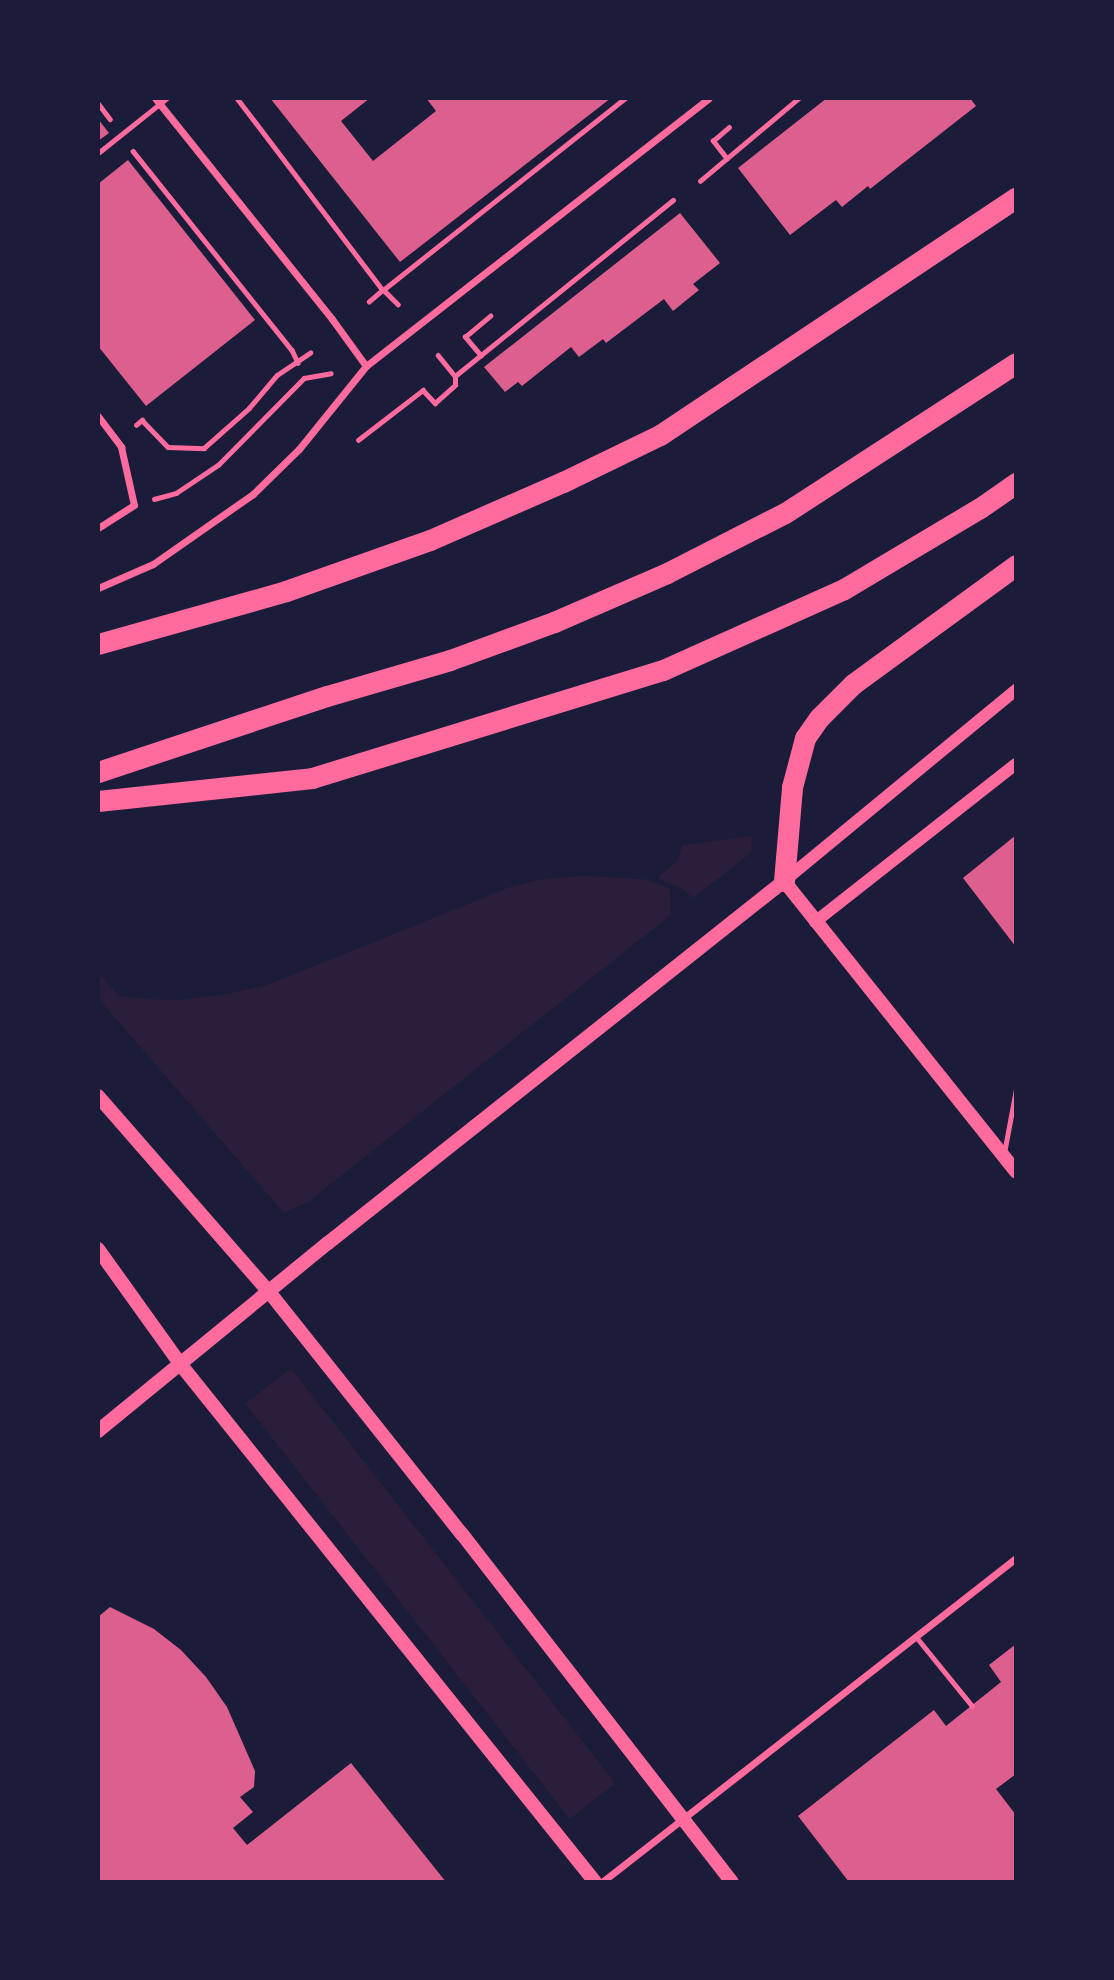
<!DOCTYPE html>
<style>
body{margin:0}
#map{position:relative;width:1114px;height:1980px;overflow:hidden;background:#1b1b3a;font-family:"Zilla Slab",serif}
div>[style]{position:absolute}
.green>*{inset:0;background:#2a1e3b;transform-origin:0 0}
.building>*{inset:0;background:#dd5f8e}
.path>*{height:4.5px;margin:-2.25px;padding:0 2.25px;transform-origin:2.25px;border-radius:2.25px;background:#ff6b9d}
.service>*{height:5px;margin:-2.5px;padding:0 2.5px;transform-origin:2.5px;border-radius:2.5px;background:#ff6b9d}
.minor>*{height:7px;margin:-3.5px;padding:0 3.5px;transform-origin:3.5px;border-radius:3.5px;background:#ff6b9d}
.tertiary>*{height:12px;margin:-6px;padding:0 6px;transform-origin:6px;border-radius:6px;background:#ff6b9d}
.secondary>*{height:14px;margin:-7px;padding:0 7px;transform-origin:7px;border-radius:7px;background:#ff6b9d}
.motorway>*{height:21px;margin:-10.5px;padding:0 10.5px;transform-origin:10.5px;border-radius:10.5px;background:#ff6b9d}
span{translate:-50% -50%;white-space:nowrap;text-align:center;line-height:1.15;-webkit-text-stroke:7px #1b1b3a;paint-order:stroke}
.frame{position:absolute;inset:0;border:100px solid #1b1b3a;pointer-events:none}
</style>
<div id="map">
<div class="green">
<i style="clip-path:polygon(752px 836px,751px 853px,693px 898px,681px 888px,657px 878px,678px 860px,682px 845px)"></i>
<i style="clip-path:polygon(584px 876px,643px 879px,670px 888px,671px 915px,308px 1202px,284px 1213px,98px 998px,98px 972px,119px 996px,145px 999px,179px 1000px,227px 994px,267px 985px,510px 887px,543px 879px)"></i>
<i style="left:291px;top:1368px;width:527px;height:58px;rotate:52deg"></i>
</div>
<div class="building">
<i style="clip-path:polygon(270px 98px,370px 98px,341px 121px,373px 161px,436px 111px,426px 98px,611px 98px,400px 262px)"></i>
<i style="clip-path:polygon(827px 98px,970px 98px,976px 106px,870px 189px,868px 186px,842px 207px,836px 200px,790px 235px,738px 168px)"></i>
<i style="clip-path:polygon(98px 119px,109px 133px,98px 141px)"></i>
<i style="clip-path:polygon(128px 160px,255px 320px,146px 406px,98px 346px,98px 184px)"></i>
<i style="clip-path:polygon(680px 213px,720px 263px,693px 284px,699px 290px,673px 311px,664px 299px,606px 343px,603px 339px,579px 357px,571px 347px,522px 386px,518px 382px,505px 392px,484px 367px)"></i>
<i style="clip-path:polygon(1016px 835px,1016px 947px,963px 878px)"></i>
<i style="clip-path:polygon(110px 1607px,154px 1629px,181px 1650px,206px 1677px,227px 1707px,255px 1771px,254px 1787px,240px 1797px,253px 1812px,233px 1828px,247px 1845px,351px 1763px,446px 1882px,98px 1882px,98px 1617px)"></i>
<i style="clip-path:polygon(1016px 1644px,1016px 1774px,996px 1789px,1016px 1815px,1016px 1882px,849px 1882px,798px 1816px,934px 1710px,946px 1726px,1001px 1682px,989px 1665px)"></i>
</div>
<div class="path">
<i style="left:237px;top:98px;width:241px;rotate:52.8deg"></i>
<i style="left:383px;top:290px;width:18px;rotate:139deg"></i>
<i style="left:98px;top:103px;width:20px;rotate:53deg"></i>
<i style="left:133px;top:151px;width:255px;rotate:51.4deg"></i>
<i style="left:292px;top:350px;width:14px;rotate:65deg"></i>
<i style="left:727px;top:159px;width:23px;rotate:-128deg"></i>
<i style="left:713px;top:141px;width:21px;rotate:-41deg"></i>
<i style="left:700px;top:181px;width:129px;rotate:-40deg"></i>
<i style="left:398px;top:305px;width:21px;rotate:-135deg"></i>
<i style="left:383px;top:290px;width:309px;rotate:-38.4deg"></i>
<i style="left:438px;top:355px;width:27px;rotate:51deg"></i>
<i style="left:481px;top:356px;width:25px;rotate:-130deg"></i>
<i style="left:465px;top:337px;width:33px;rotate:-40deg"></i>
<i style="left:136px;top:425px;width:8px;rotate:-40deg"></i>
<i style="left:142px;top:420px;width:37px;rotate:46deg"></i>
<i style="left:168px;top:447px;width:36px;rotate:2deg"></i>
<i style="left:204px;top:448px;width:60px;rotate:-41.6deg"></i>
<i style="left:249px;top:408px;width:43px;rotate:-49.7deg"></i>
<i style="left:277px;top:375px;width:40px;rotate:-34deg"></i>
<i style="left:358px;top:440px;width:82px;rotate:-37.6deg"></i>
<i style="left:423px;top:390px;width:18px;rotate:47deg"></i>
<i style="left:435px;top:403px;width:27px;rotate:-42deg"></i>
<i style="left:455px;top:385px;width:9px;rotate:-90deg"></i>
<i style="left:455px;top:376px;width:280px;rotate:-38.9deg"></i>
<i style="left:154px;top:499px;width:23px;rotate:-15deg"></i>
<i style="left:176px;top:493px;width:50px;rotate:-33.7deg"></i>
<i style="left:218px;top:465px;width:122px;rotate:-45.3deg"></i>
<i style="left:304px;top:378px;width:27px;rotate:-10deg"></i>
</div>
<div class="service">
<i style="left:98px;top:153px;width:88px;rotate:-38.6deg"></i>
<i style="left:1004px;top:1153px;width:65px;rotate:-79.4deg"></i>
<i style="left:916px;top:1637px;width:89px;rotate:50.9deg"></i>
</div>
<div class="minor">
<i style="left:155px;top:98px;width:283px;rotate:51.3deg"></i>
<i style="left:332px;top:319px;width:58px;rotate:54.1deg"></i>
<i style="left:98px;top:416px;width:39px;rotate:53deg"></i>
<i style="left:121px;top:447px;width:59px;rotate:77.4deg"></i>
<i style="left:134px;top:505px;width:43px;rotate:147.4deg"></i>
<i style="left:98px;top:588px;width:60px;rotate:-23.6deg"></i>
<i style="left:153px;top:564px;width:122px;rotate:-35deg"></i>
<i style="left:253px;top:494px;width:64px;rotate:-44.4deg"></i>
<i style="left:299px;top:449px;width:107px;rotate:-51.1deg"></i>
<i style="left:366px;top:366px;width:435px;rotate:-38deg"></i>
<i style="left:602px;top:1882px;width:526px;rotate:-38.05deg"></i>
</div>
<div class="tertiary">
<i style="left:784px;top:881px;width:301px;rotate:-39.5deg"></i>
<i style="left:815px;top:922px;width:256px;rotate:-38.2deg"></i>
</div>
<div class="secondary">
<i style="left:98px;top:1096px;width:262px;rotate:48.9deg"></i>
<i style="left:270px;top:1293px;width:308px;rotate:51.5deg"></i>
<i style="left:462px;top:1534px;width:440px;rotate:52.2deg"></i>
<i style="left:98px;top:1249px;width:143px;rotate:54.4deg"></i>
<i style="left:181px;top:1365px;width:662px;rotate:51.31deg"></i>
<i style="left:98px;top:1431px;width:297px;rotate:-39.3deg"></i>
<i style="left:328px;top:1243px;width:582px;rotate:-38.44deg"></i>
<i style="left:784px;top:881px;width:372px;rotate:51.4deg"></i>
</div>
<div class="motorway">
<i style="left:98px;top:644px;width:195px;rotate:-15.7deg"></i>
<i style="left:286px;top:591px;width:153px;rotate:-19.5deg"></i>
<i style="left:430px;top:540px;width:145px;rotate:-23.6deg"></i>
<i style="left:563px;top:482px;width:108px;rotate:-25.9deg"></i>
<i style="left:660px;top:435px;width:428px;rotate:-33.7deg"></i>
<i style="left:98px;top:772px;width:241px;rotate:-18.4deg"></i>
<i style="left:327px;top:696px;width:128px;rotate:-16.3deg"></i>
<i style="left:450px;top:660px;width:111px;rotate:-20.1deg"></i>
<i style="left:554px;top:622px;width:123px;rotate:-23.4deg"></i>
<i style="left:667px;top:573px;width:132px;rotate:-27deg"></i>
<i style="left:785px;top:513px;width:275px;rotate:-33deg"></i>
<i style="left:98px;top:801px;width:215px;rotate:-6.1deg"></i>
<i style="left:312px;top:778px;width:367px;rotate:-17.1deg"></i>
<i style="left:663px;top:670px;width:198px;rotate:-24.1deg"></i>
<i style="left:844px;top:589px;width:158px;rotate:-30.8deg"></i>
<i style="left:980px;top:508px;width:44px;rotate:-34.8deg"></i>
<i style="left:784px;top:881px;width:94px;rotate:-85.1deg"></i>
<i style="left:792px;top:787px;width:51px;rotate:-75.1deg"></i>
<i style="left:805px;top:738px;width:24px;rotate:-55deg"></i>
<i style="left:819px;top:718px;width:48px;rotate:-45deg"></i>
<i style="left:853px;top:684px;width:202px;rotate:-36.1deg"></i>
</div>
<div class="frame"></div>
</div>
